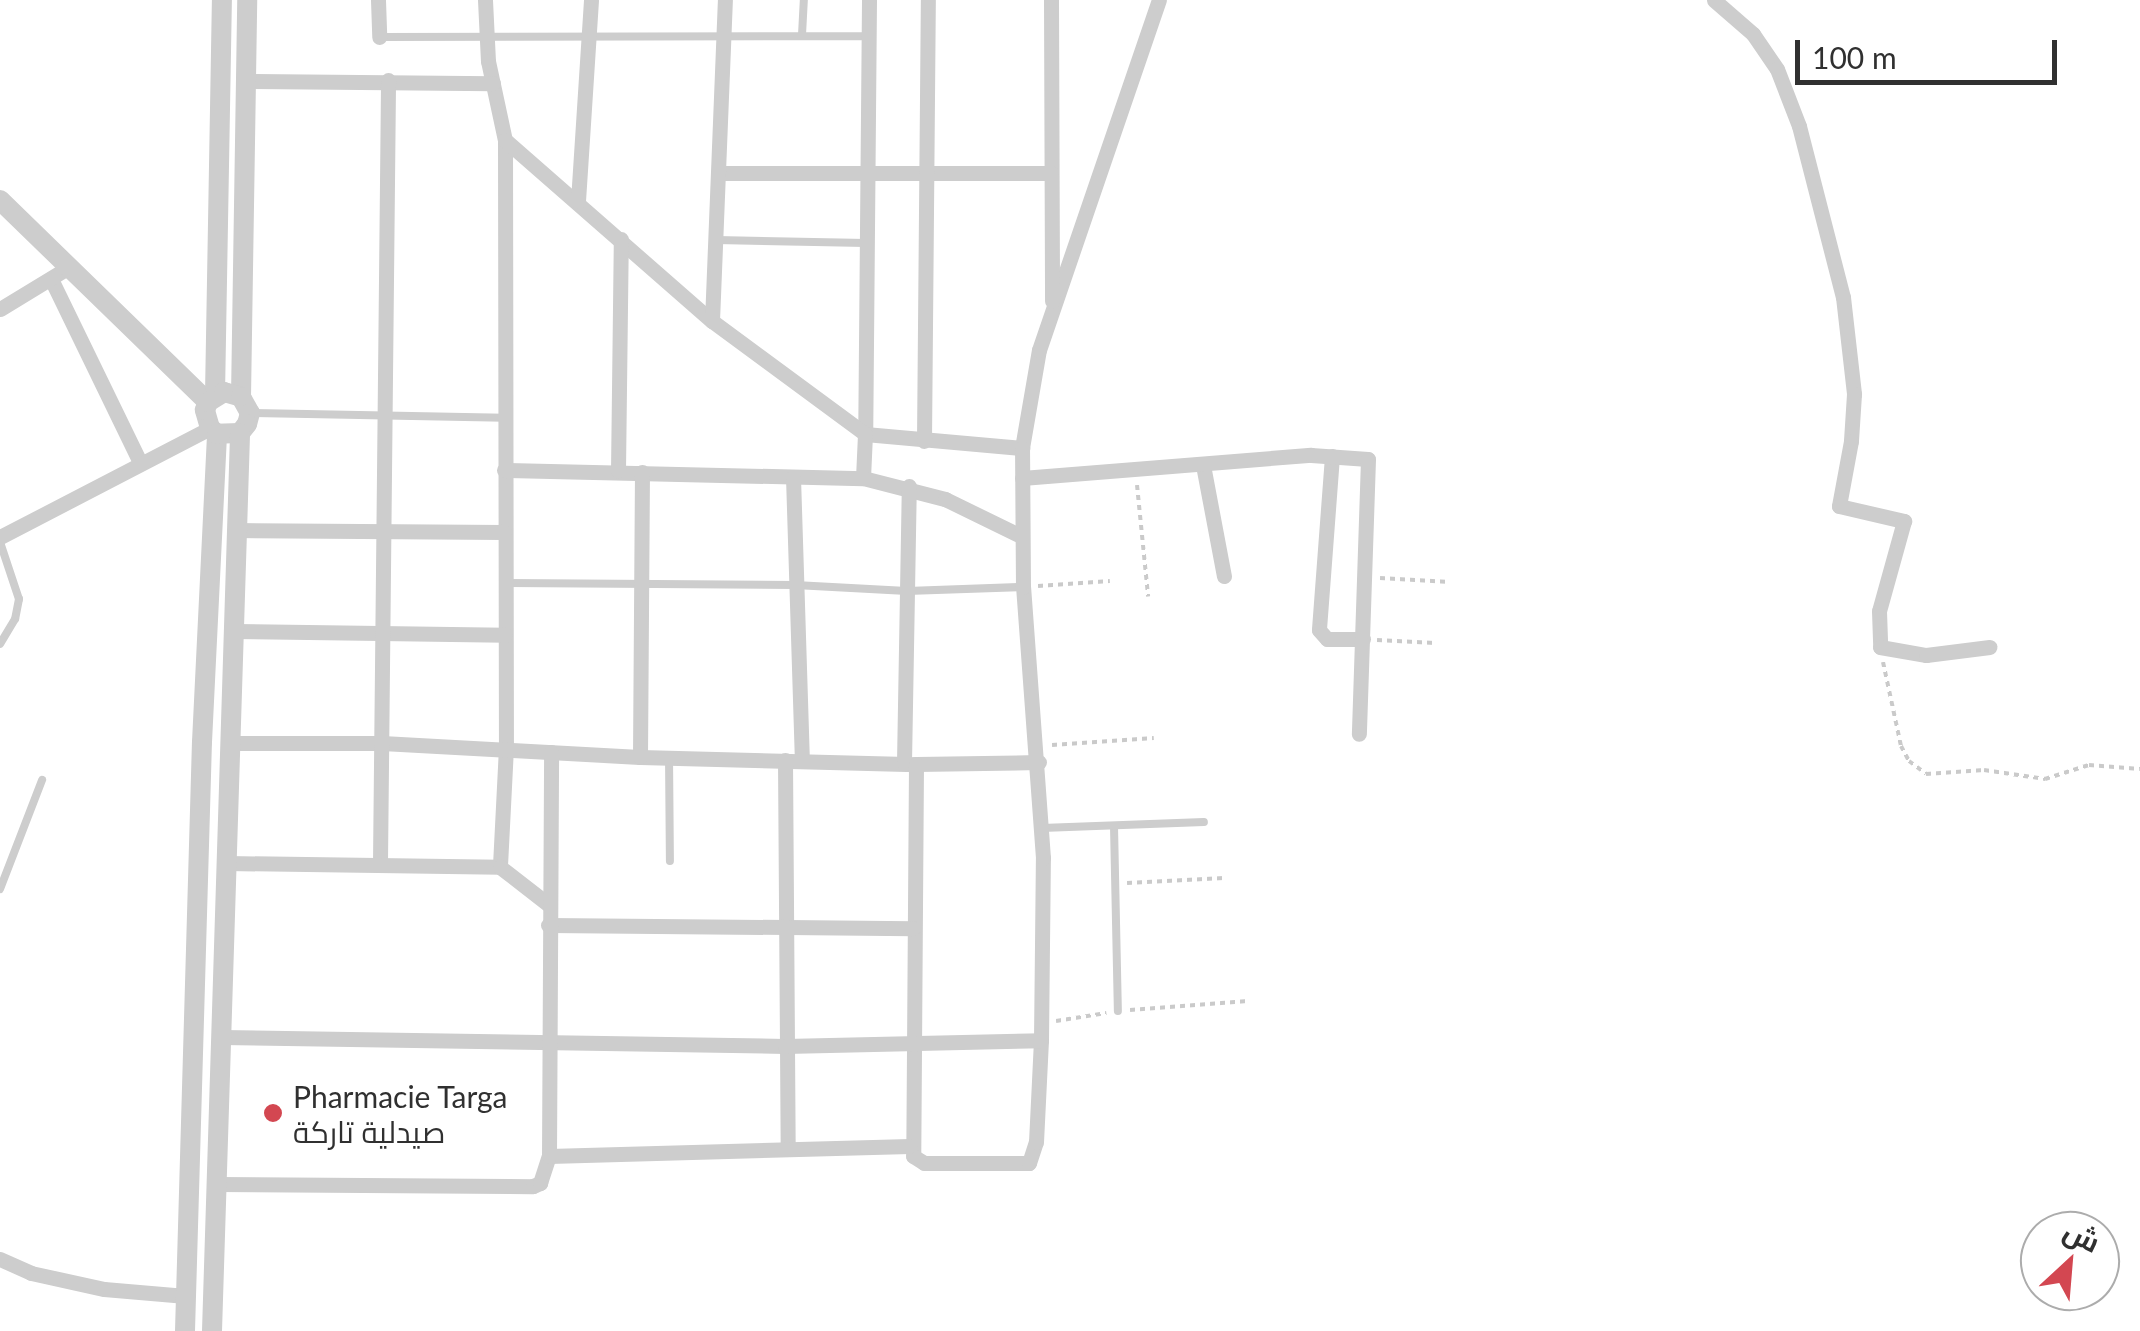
<!DOCTYPE html>
<meta charset="utf-8">
<style>
body{margin:0}
#map{position:relative;width:2140px;height:1331px;overflow:hidden;background:#fff;font-family:Lato,Cairo,sans-serif}
div>[style]{position:absolute}
.path>*{height:4px;margin-top:-2px;transform-origin:0;background:repeating-linear-gradient(90deg,#cacaca 0 5px,transparent 0 10px)}
.service>*{height:8px;margin:-4px;padding:0 4px;transform-origin:4px;border-radius:4px;background:#cdcdcd}
.minor>*{height:15px;margin:-7.5px;padding:0 7.5px;transform-origin:7.5px;border-radius:7.5px;background:#cdcdcd}
.tertiary>*{height:20px;margin:-10px;padding:0 10px;transform-origin:10px;border-radius:10px;background:#cdcdcd}
.dots>*{width:28px;height:28px;translate:-50% -50%;box-sizing:border-box;border:5px solid #fff;border-radius:50%}
span{translate:-50% -50%;white-space:nowrap;text-align:center;line-height:1.15;-webkit-text-stroke:10px #fff;paint-order:stroke}
.poi-label{font-size:30px;color:#303030}
.left{translate:0 -50%;text-align:left}
.north{position:absolute;left:2020px;top:1211px;width:100px;height:100px;box-sizing:border-box;background:#fff;border:2px solid #acacac;border-radius:50%;rotate:26deg;font-size:28px;font-weight:700;line-height:40px;text-align:center;color:#303030}
.north::after{content:'';display:block;margin:auto;width:35px;height:45px;background:#d34751;clip-path:polygon(50% 0,100% 100%,50% 72%,0 100%)}
.scale{position:absolute;left:1795px;top:40px;width:262px;height:45px;box-sizing:border-box;border:5px solid #303030;border-top:0;padding-left:12px;font-size:30px;line-height:35px;white-space:nowrap;color:#303030;-webkit-text-stroke:8px #fff;paint-order:stroke}
</style>
<div id="map">
<div class="path">
<i style="left:1137px;top:485px;width:112px;rotate:84.3deg"></i>
<i style="left:1380px;top:578px;width:70px;rotate:3.3deg"></i>
<i style="left:1038px;top:586px;width:72px;rotate:-4deg"></i>
<i style="left:1377px;top:640px;width:58px;rotate:3deg"></i>
<i style="left:1883px;top:662px;width:86px;rotate:77.9deg"></i>
<i style="left:1901px;top:746px;width:17px;rotate:62deg"></i>
<i style="left:1909px;top:761px;width:21px;rotate:37deg"></i>
<i style="left:1926px;top:774px;width:58px;rotate:-3.9deg"></i>
<i style="left:1984px;top:770px;width:62px;rotate:8.4deg"></i>
<i style="left:2045px;top:779px;width:46px;rotate:-17.7deg"></i>
<i style="left:2089px;top:765px;width:51px;rotate:4.5deg"></i>
<i style="left:1052px;top:745px;width:102px;rotate:-3.9deg"></i>
<i style="left:1127px;top:883px;width:97px;rotate:-3deg"></i>
<i style="left:1130px;top:1010px;width:118px;rotate:-4.4deg"></i>
<i style="left:1056px;top:1021px;width:51px;rotate:-9.1deg"></i>
</div>
<div class="service">
<i style="left:802px;top:35px;width:35px;rotate:-87deg"></i>
<i style="left:379px;top:37px;width:490px;rotate:-0.1deg"></i>
<i style="left:716px;top:240px;width:150px;rotate:1.1deg"></i>
<i style="left:253px;top:413px;width:251px;rotate:1.1deg"></i>
<i style="left:0;top:542px;width:60px;rotate:71.6deg"></i>
<i style="left:19px;top:599px;width:20px;rotate:101deg"></i>
<i style="left:15px;top:619px;width:29px;rotate:121deg"></i>
<i style="left:506px;top:583px;width:289px;rotate:0.4deg"></i>
<i style="left:795px;top:585px;width:112px;rotate:3.1deg"></i>
<i style="left:907px;top:591px;width:116px;rotate:-2deg"></i>
<i style="left:669px;top:756px;width:105px;rotate:89.5deg"></i>
<i style="left:1114px;top:826px;width:185px;rotate:88.8deg"></i>
<i style="left:1042px;top:828px;width:162px;rotate:-2.1deg"></i>
<i style="left:0;top:889px;width:117px;rotate:-68.9deg"></i>
</div>
<div class="minor">
<i style="left:378px;top:0;width:37px;rotate:88deg"></i>
<i style="left:485px;top:0;width:61px;rotate:87.2deg"></i>
<i style="left:488px;top:61px;width:81px;rotate:77.9deg"></i>
<i style="left:505px;top:140px;width:607px;rotate:89.91deg"></i>
<i style="left:506px;top:747px;width:120px;rotate:92.9deg"></i>
<i style="left:869px;top:0;width:434px;rotate:90.5deg"></i>
<i style="left:865px;top:434px;width:158px;rotate:5.1deg"></i>
<i style="left:1022px;top:448px;width:99px;rotate:-80.2deg"></i>
<i style="left:1039px;top:350px;width:370px;rotate:-71.1deg"></i>
<i style="left:1051px;top:0;width:301px;rotate:89.8deg"></i>
<i style="left:1714px;top:0;width:52px;rotate:41.1deg"></i>
<i style="left:1753px;top:34px;width:42px;rotate:55.6deg"></i>
<i style="left:1777px;top:69px;width:61px;rotate:68.9deg"></i>
<i style="left:1799px;top:126px;width:177px;rotate:75.6deg"></i>
<i style="left:1843px;top:297px;width:98px;rotate:83.5deg"></i>
<i style="left:1854px;top:394px;width:47px;rotate:93.7deg"></i>
<i style="left:1851px;top:441px;width:66px;rotate:100.5deg"></i>
<i style="left:1839px;top:506px;width:67px;rotate:13deg"></i>
<i style="left:1904px;top:521px;width:93px;rotate:105.5deg"></i>
<i style="left:1879px;top:611px;width:36px;rotate:88deg"></i>
<i style="left:1880px;top:647px;width:47px;rotate:9.9deg"></i>
<i style="left:1926px;top:655px;width:64px;rotate:-7.2deg"></i>
<i style="left:245px;top:81px;width:248px;rotate:0.5deg"></i>
<i style="left:505px;top:140px;width:275px;rotate:41.2deg"></i>
<i style="left:712px;top:321px;width:190px;rotate:36.4deg"></i>
<i style="left:865px;top:434px;width:44px;rotate:92.6deg"></i>
<i style="left:719px;top:173px;width:332px"></i>
<i style="left:578px;top:201px;width:201px;rotate:-86.3deg"></i>
<i style="left:52px;top:281px;width:203px;rotate:64.1deg"></i>
<i style="left:0;top:309px;width:81px;rotate:-31.3deg"></i>
<i style="left:712px;top:321px;width:321px;rotate:-87.7deg"></i>
<i style="left:924px;top:441px;width:441px;rotate:-89.5deg"></i>
<i style="left:1332px;top:456px;width:174px;rotate:94.3deg"></i>
<i style="left:1319px;top:630px;width:12px;rotate:48deg"></i>
<i style="left:1327px;top:639px;width:36px"></i>
<i style="left:1203px;top:465px;width:113px;rotate:79.3deg"></i>
<i style="left:504px;top:470px;width:359px;rotate:1.3deg"></i>
<i style="left:863px;top:478px;width:85px;rotate:14.4deg"></i>
<i style="left:945px;top:499px;width:85px;rotate:26deg"></i>
<i style="left:618px;top:471px;width:232px;rotate:-89.3deg"></i>
<i style="left:793px;top:477px;width:283px;rotate:88.2deg"></i>
<i style="left:1022px;top:478px;width:290px;rotate:-4.6deg"></i>
<i style="left:1311px;top:455px;width:57px;rotate:4deg"></i>
<i style="left:1368px;top:459px;width:275px;rotate:91.9deg"></i>
<i style="left:235px;top:530px;width:269px;rotate:0.4deg"></i>
<i style="left:0;top:537px;width:237px;rotate:-27.4deg"></i>
<i style="left:233px;top:631px;width:272px;rotate:0.8deg"></i>
<i style="left:230px;top:743px;width:152px"></i>
<i style="left:382px;top:743px;width:258px;rotate:3.1deg"></i>
<i style="left:640px;top:757px;width:276px;rotate:1.5deg"></i>
<i style="left:916px;top:764px;width:123px;rotate:-0.9deg"></i>
<i style="left:640px;top:757px;width:285px;rotate:-89.6deg"></i>
<i style="left:785px;top:760px;width:387px;rotate:89.6deg"></i>
<i style="left:904px;top:763px;width:277px;rotate:-89deg"></i>
<i style="left:916px;top:764px;width:392px;rotate:90.4deg"></i>
<i style="left:913px;top:1156px;width:13px;rotate:32deg"></i>
<i style="left:924px;top:1163px;width:105px"></i>
<i style="left:1029px;top:1163px;width:22px;rotate:-72deg"></i>
<i style="left:1036px;top:1142px;width:102px;rotate:-87.2deg"></i>
<i style="left:1041px;top:1040px;width:182px;rotate:-89.4deg"></i>
<i style="left:1043px;top:858px;width:272px;rotate:-94.2deg"></i>
<i style="left:1023px;top:587px;width:139px;rotate:-90.4deg"></i>
<i style="left:380px;top:862px;width:782px;rotate:-89.41deg"></i>
<i style="left:227px;top:863px;width:273px;rotate:0.8deg"></i>
<i style="left:500px;top:867px;width:62px;rotate:37.8deg"></i>
<i style="left:548px;top:925px;width:365px;rotate:0.5deg"></i>
<i style="left:221px;top:1037px;width:564px;rotate:0.91deg"></i>
<i style="left:785px;top:1046px;width:256px;rotate:-1.3deg"></i>
<i style="left:549px;top:1156px;width:361px;rotate:-1.6deg"></i>
<i style="left:217px;top:1184px;width:316px;rotate:0.4deg"></i>
<i style="left:533px;top:1186px;width:8px;rotate:-23deg"></i>
<i style="left:540px;top:1183px;width:28px;rotate:-72deg"></i>
<i style="left:549px;top:1156px;width:404px;rotate:-89.7deg"></i>
<i style="left:0;top:1259px;width:34px;rotate:24deg"></i>
<i style="left:31px;top:1273px;width:75px;rotate:12.4deg"></i>
<i style="left:104px;top:1289px;width:82px;rotate:4.9deg"></i>
</div>
<div class="tertiary">
<i style="left:0;top:200px;width:290px;rotate:44.2deg"></i>
<i style="left:215px;top:395px;width:395px;rotate:-89deg"></i>
<i style="left:241px;top:397px;width:397px;rotate:-89.1deg"></i>
<i style="left:185px;top:1331px;width:589px;rotate:-88.35deg"></i>
<i style="left:202px;top:742px;width:308px;rotate:-87.2deg"></i>
<i style="left:217px;top:434px;width:9px;rotate:-139deg"></i>
<i style="left:210px;top:428px;width:19px;rotate:-106deg"></i>
<i style="left:205px;top:410px;width:9px;rotate:-69deg"></i>
<i style="left:208px;top:402px;width:19px;rotate:-32deg"></i>
<i style="left:224px;top:392px;width:18px;rotate:16deg"></i>
<i style="left:241px;top:397px;width:18px;rotate:61deg"></i>
<i style="left:250px;top:413px;width:11px;rotate:105deg"></i>
<i style="left:247px;top:424px;width:11px;rotate:128deg"></i>
<i style="left:240px;top:433px;width:23px;rotate:178deg"></i>
<i style="left:212px;top:1331px;width:898px;rotate:-88.21deg"></i>
</div>
<div class="dots">
<i style="left:273px;top:1113px;background:#d34751"></i>
</div>
<div class="poi-label">
<span class="left" style="left:293px;top:1113px">Pharmacie Targa<br>صيدلية تاركة</span>
</div>
<div class="north">ش</div>
<div class="scale">100 m</div>
</div>
